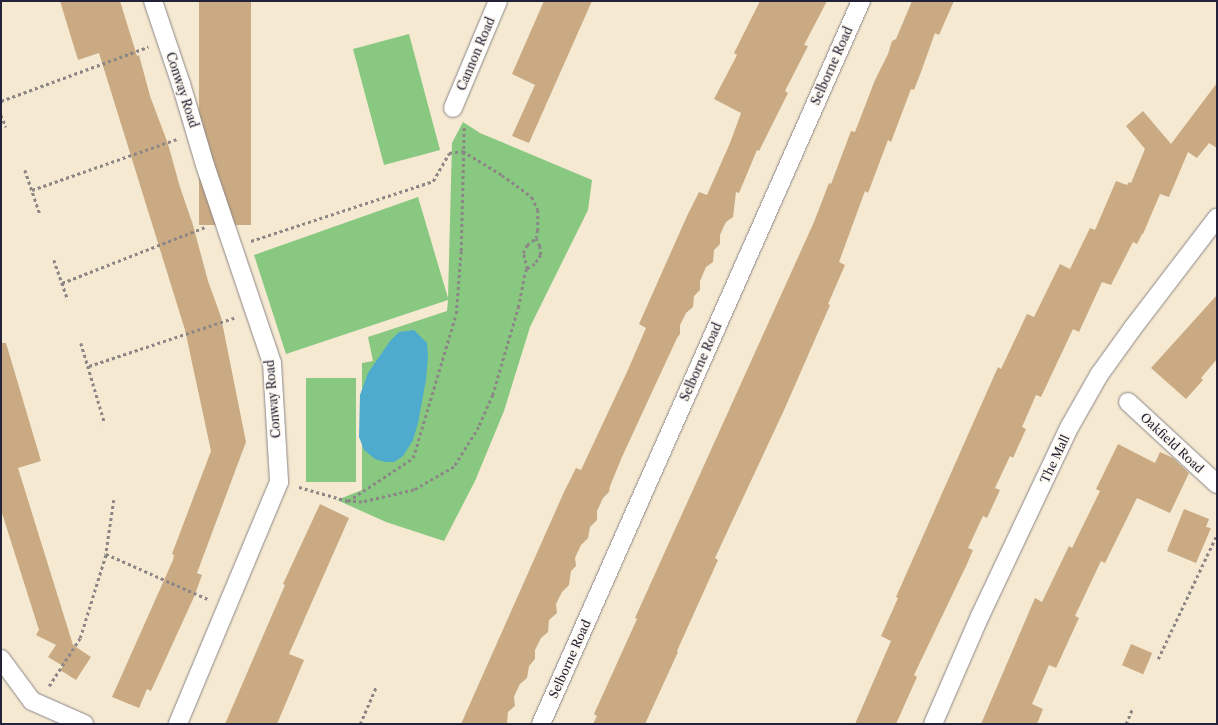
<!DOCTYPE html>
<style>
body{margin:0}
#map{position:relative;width:1218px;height:725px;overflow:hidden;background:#f5e9d2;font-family:"Libre Caslon Text",serif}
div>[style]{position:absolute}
.green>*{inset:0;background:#89c880;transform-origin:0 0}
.water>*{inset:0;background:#4fabcd}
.building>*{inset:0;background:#c9aa83;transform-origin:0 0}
.path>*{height:2.5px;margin-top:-1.25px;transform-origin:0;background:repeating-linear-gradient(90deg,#8c8686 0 3px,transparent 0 6px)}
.roads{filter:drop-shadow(0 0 1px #8c8686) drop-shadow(0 0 1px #8c8686)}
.street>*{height:18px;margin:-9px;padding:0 9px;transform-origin:9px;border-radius:9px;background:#fff}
span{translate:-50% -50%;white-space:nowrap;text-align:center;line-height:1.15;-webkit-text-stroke:3px #fbf7ec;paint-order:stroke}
.street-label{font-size:12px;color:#22223b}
.frame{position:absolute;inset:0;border:2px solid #22223b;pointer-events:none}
</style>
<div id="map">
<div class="green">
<i style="left:409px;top:34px;width:120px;height:58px;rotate:75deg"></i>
<i style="clip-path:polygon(463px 122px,480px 133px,592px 180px,588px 210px,530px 327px,504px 411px,475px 481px,444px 541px,386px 522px,337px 500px,362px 490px,362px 363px,373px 361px,368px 337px,447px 311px,448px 300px,286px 354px,254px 255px,418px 197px,448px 298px,452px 143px)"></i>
<i style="left:306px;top:378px;width:50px;height:104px"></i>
</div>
<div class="water">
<i style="clip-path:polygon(414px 330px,427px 343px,428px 357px,426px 380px,418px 423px,413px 440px,403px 456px,394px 462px,385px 462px,375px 459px,364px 450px,359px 437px,360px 395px,368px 373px,390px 341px,399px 332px)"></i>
</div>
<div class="building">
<i style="clip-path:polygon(60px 1px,120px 1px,137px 56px,139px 55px,150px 96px,168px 144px,180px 187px,193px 225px,208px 281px,221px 317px,246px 442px,197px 573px,202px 575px,194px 597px,151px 691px,147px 689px,139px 708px,112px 697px,173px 560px,174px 555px,172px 554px,211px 451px,185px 330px,99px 53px,78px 60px)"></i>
<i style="left:199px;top:1px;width:52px;height:224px"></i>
<i style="clip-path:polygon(544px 1px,592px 1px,529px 143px,512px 136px,535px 85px,512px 74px)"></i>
<i style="clip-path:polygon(760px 1px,827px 1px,804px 45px,808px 46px,785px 91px,788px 93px,759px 151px,757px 150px,739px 193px,736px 192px,733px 217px,726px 222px,723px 228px,720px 235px,720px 244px,714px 250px,713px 262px,706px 267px,700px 281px,700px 290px,694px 296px,693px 307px,686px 313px,680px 325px,680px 334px,677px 338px,622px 457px,610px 486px,609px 492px,603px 498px,597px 511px,597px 520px,590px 527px,588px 538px,581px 545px,575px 558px,576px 566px,571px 571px,569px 585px,562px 592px,556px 604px,557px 613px,549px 620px,548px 632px,541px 638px,535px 650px,535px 659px,529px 666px,527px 678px,520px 684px,517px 690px,514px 697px,515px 706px,508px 712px,507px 724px,461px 724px,564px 492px,576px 468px,581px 470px,627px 372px,646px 328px,639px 324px,687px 216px,699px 192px,707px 195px,730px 143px,741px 113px,714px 99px,737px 55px,734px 53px)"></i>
<i style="clip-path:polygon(912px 1px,954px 1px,939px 35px,935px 33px,921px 72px,914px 90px,911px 89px,891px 142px,888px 140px,868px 193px,865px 191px,839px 262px,845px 265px,828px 304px,830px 305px,785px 408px,715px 558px,718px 560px,677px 651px,678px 652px,645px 724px,593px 724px,597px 716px,594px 714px,637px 619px,635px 618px,814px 222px,829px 183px,831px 184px,851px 131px,855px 132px,875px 80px,888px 54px,892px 41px,896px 39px)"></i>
<i style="clip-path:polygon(1217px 83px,1217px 148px,1209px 143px,1197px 158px,1188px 152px,1169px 197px,1160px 194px,1143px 234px,1142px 234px,1137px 244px,1133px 242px,1111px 285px,1102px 282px,1079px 332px,1073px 329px,1041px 397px,1036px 395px,1022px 427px,1026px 429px,1013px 458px,1010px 456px,995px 488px,1000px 490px,987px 518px,983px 516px,968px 548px,973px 550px,967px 564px,914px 675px,917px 677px,896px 724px,855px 724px,891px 641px,881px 636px,898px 598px,896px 597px,998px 367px,1001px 369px,1027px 314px,1034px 317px,1060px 264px,1070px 269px,1090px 228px,1095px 230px,1116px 181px,1127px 185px,1129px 182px,1131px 183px,1145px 149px,1126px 126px,1143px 111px,1171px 144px)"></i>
<i style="clip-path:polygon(1217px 295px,1217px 359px,1201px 378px,1203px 380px,1186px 399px,1151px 368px)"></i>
<i style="clip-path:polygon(1px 343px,6px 343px,41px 461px,18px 468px,73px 645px,91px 657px,76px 680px,60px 670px,63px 666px,48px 657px,56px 645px,36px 635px,39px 630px,1px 510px)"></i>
<i style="clip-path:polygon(1118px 444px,1155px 463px,1160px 452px,1173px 458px,1189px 473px,1170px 513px,1137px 498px,1105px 563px,1101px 561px,1075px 616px,1079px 618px,1056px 668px,1049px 665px,1032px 704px,1043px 709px,1037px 724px,981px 724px,1035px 598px,1042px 602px,1069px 546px,1072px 548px,1100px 491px,1096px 489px)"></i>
<i style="clip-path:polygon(320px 504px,349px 518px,289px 654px,304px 660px,277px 724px,225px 724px,285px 585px,283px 584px)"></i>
<i style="clip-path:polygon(1184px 509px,1209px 519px,1206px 527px,1211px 528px,1196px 563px,1167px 551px)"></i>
<i style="left:1131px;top:644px;width:23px;height:23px;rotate:23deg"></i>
</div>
<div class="path">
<i style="left:1px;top:101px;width:157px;rotate:-20.2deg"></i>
<i style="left:1px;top:115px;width:13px;rotate:67deg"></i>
<i style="left:25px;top:170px;width:46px;rotate:71.2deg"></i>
<i style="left:32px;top:190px;width:154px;rotate:-19.4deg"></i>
<i style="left:251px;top:241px;width:192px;rotate:-18.2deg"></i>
<i style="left:433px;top:181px;width:32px;rotate:-60deg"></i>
<i style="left:449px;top:153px;width:14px;rotate:-8deg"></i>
<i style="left:463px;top:151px;width:46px;rotate:31.6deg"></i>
<i style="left:502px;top:175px;width:37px;rotate:36deg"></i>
<i style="left:532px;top:197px;width:14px;rotate:65deg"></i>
<i style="left:538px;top:210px;width:20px;rotate:90deg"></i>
<i style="left:538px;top:230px;width:8px;rotate:104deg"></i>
<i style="left:536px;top:238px;width:9px;rotate:63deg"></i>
<i style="left:540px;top:246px;width:9px;rotate:84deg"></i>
<i style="left:541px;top:255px;width:11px;rotate:124deg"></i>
<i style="left:535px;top:264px;width:9px;rotate:148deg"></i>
<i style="left:527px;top:269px;width:6px;rotate:108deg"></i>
<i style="left:525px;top:275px;width:32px;rotate:101deg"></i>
<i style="left:519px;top:306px;width:93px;rotate:106.3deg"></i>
<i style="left:493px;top:395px;width:35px;rotate:114deg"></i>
<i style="left:479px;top:427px;width:47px;rotate:122deg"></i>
<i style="left:454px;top:467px;width:46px;rotate:150.1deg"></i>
<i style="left:414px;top:490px;width:53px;rotate:167deg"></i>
<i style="left:362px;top:502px;width:14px;rotate:-176deg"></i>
<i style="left:54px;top:260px;width:42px;rotate:70.7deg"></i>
<i style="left:527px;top:269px;width:16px;rotate:-104deg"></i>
<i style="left:523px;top:253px;width:9px;rotate:-63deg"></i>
<i style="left:527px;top:245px;width:11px;rotate:-38deg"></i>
<i style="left:62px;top:283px;width:154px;rotate:-21.4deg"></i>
<i style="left:81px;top:343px;width:84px;rotate:73.5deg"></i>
<i style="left:89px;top:366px;width:155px;rotate:-18.4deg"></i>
<i style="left:299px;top:487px;width:51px;rotate:15.9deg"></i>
<i style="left:348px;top:501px;width:78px;rotate:-33.5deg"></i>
<i style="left:413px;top:458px;width:150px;rotate:-73.4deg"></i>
<i style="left:456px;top:314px;width:63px;rotate:-85.5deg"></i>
<i style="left:461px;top:251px;width:126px;rotate:-88.6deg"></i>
<i style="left:114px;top:500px;width:55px;rotate:98.4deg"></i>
<i style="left:106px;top:554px;width:111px;rotate:23.8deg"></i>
<i style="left:1158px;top:659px;width:138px;rotate:-64.7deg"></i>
<i style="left:49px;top:686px;width:57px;rotate:-57.1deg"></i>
<i style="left:80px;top:638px;width:88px;rotate:-72.8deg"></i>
<i style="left:360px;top:724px;width:40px;rotate:-66.6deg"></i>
<i style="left:1126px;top:724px;width:18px;rotate:-68deg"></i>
</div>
<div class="roads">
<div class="street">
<i style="left:153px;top:1px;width:88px;rotate:71.4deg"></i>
<i style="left:181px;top:84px;width:84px;rotate:73.5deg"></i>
<i style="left:205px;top:165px;width:209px;rotate:71.3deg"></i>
<i style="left:272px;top:363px;width:119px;rotate:86.6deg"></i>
<i style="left:279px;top:482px;width:262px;rotate:112.7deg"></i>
<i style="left:453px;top:108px;width:116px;rotate:-67.2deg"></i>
<i style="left:1128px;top:402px;width:121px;rotate:42.7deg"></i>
<i style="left:1px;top:659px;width:52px;rotate:53.6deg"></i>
<i style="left:32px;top:701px;width:57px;rotate:23.9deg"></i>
<i style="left:541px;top:724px;width:791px;rotate:-66.13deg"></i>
<i style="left:933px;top:724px;width:118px;rotate:-66.5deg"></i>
<i style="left:980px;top:616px;width:210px;rotate:-64.7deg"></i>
<i style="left:1070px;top:426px;width:59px;rotate:-60.4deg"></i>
<i style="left:1099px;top:375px;width:57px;rotate:-54.3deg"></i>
<i style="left:1132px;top:329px;width:140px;rotate:-52.6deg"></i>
</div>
</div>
<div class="street-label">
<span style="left:476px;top:54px;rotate:-67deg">Cannon Road</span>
<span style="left:832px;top:66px;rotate:-66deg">Selborne Road</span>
<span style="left:182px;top:90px;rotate:72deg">Conway Road</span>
<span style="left:701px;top:362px;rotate:-66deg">Selborne Road</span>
<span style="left:273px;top:399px;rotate:-95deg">Conway Road</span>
<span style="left:1172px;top:443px;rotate:43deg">Oakfield Road</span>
<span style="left:1055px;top:459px;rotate:-65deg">The Mall</span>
<span style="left:570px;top:659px;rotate:-66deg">Selborne Road</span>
</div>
<div class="frame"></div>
</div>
